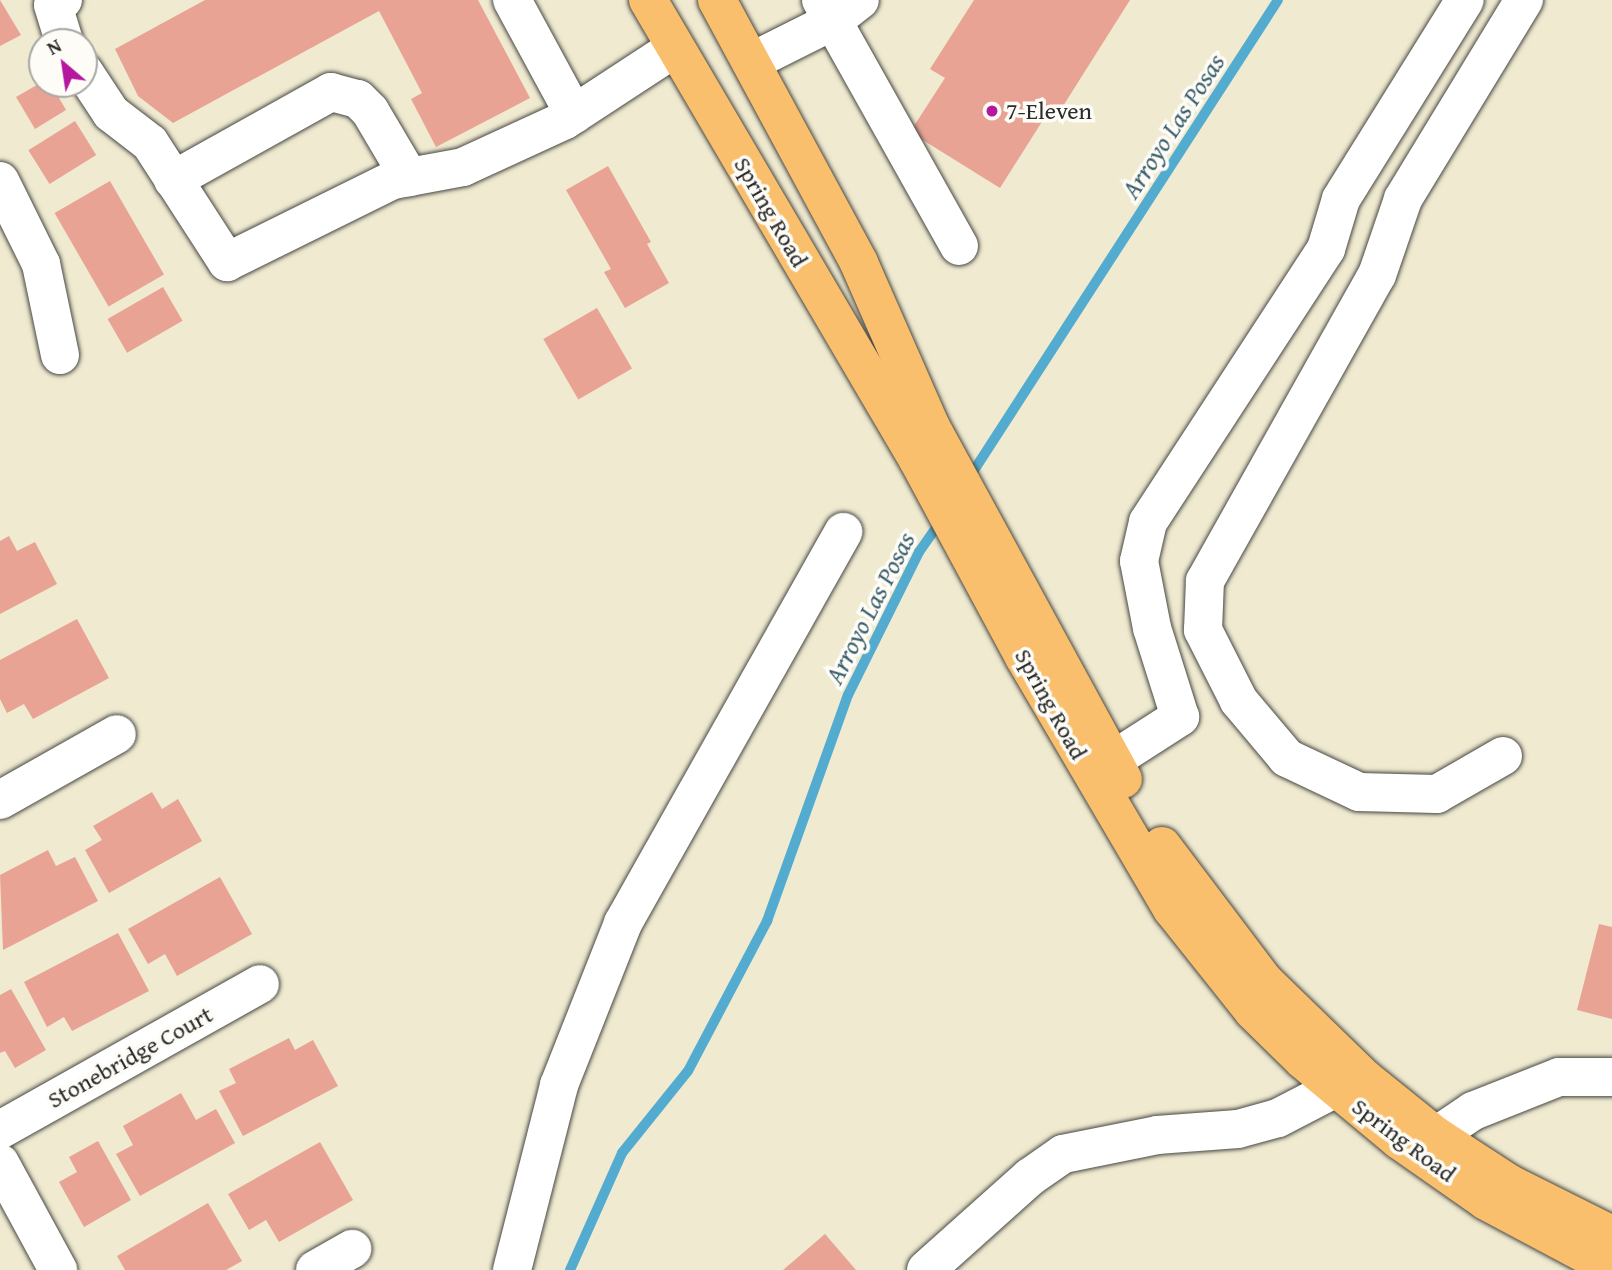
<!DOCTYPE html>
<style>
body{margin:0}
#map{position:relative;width:1612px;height:1270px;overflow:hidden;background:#efead0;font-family:"Gentium Book Plus",serif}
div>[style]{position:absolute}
.stream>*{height:10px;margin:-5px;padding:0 5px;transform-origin:5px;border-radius:5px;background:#53acd0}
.building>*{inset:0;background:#e8a394;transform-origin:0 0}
.roads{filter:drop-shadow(0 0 2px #484844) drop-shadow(0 0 2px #484844)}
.minor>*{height:38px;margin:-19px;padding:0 19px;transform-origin:19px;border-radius:19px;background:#fff}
.major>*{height:38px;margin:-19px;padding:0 19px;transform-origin:19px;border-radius:19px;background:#f9bf6d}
.dots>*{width:19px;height:19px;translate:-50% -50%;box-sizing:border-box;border:4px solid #fdfcf7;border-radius:50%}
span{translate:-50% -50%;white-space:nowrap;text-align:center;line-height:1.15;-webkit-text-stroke:7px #fdfcf7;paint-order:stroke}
.poi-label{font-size:24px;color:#2b2b2b}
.left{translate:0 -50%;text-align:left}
.street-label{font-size:24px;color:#2b2b2b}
.water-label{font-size:26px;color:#3b5f6d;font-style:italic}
.north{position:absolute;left:28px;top:28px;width:70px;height:70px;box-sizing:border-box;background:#fdfcf7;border:2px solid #a9a8a5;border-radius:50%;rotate:331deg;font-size:19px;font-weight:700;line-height:28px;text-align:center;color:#2b2b2b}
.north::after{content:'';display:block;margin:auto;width:24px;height:32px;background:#b5179e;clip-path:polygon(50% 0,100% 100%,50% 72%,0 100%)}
</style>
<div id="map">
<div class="stream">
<i style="left:969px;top:478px;width:569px;rotate:-57.12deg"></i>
<i style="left:570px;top:1270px;width:128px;rotate:-66deg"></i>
<i style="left:622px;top:1153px;width:105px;rotate:-51.2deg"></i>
<i style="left:688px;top:1071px;width:170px;rotate:-62.2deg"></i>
<i style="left:767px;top:921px;width:240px;rotate:-70.3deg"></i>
<i style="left:848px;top:695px;width:160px;rotate:-63.6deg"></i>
<i style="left:919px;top:552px;width:39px;rotate:-55deg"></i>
</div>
<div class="building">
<i style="clip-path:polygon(0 0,21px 35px,0 46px)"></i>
<i style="clip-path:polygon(205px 0,478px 0,530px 98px,436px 147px,411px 99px,422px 93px,379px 11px,173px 123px,138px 96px,115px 49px)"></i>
<i style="clip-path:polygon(974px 0,1130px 0,1058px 114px,1050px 109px,1000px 188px,910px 132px,945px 78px,930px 69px)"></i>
<i style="clip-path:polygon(42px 82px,51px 84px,66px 110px,35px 129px,16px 97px)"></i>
<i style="left:75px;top:121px;width:40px;height:55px;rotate:58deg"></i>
<i style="clip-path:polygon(608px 166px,651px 242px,647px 244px,669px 283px,625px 308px,604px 272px,611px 269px,566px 190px)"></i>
<i style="left:110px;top:181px;width:108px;height:64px;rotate:60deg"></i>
<i style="left:163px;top:287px;width:39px;height:64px;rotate:60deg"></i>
<i style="left:597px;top:308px;width:70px;height:62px;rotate:60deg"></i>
<i style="clip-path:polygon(9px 536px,17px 551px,35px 542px,57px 584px,0 614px,0 541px)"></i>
<i style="clip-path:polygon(77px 619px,109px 678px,33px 719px,24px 704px,7px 713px,0 699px,0 660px)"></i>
<i style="clip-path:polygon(152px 792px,162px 809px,178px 799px,202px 841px,109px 893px,85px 850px,102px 840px,93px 826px)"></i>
<i style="clip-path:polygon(48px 850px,56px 866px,75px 857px,98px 901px,3px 950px,0 875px)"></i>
<i style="clip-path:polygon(220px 877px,252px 934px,177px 976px,165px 954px,148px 964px,128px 929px)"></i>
<i style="clip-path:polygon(1599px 924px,1612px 927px,1612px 1019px,1577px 1010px)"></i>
<i style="clip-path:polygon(118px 933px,149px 991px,72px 1031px,64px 1017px,47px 1027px,24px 982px)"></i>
<i style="clip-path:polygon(11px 989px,46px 1050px,15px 1068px,5px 1051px,0 1053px,0 995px)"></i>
<i style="clip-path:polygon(289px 1038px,295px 1050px,313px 1040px,338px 1086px,243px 1136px,219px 1091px,236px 1083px,229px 1069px)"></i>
<i style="clip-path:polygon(181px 1093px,196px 1120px,216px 1109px,235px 1143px,140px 1196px,116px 1154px,133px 1145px,123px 1126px)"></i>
<i style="clip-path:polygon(98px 1141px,131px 1200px,84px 1227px,59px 1182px,77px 1172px,69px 1157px)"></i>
<i style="clip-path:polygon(320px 1142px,353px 1200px,279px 1242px,266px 1220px,249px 1230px,228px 1194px)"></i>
<i style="clip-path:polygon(208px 1203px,242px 1261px,226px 1270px,125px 1270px,117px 1256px)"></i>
<i style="clip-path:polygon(825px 1234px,856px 1270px,783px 1270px)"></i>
</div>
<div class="roads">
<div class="minor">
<i style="left:63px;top:0;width:11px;rotate:153deg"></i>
<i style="left:53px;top:5px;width:39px;rotate:73deg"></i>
<i style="left:512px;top:0;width:130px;rotate:61.5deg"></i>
<i style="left:821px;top:0;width:282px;rotate:60.7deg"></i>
<i style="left:751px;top:62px;width:92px;rotate:-26.6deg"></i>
<i style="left:833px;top:21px;width:34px;rotate:-38deg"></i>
<i style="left:84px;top:72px;width:49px;rotate:56.6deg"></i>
<i style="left:111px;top:113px;width:49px;rotate:37.6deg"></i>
<i style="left:150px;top:143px;width:142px;rotate:57.1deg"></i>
<i style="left:227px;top:262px;width:185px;rotate:-26.3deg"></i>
<i style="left:393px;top:180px;width:71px;rotate:-10.5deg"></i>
<i style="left:463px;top:167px;width:112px;rotate:-24.7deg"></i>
<i style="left:565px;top:120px;width:131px;rotate:-33.2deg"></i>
<i style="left:173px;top:180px;width:181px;rotate:-29.1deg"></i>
<i style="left:331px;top:92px;width:28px;rotate:15deg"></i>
<i style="left:358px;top:99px;width:17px;rotate:45deg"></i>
<i style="left:370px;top:111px;width:77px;rotate:59.4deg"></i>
<i style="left:0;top:181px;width:93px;rotate:63.7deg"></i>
<i style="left:41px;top:264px;width:93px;rotate:78.2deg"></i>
<i style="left:1503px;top:756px;width:76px;rotate:150.1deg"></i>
<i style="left:1437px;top:794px;width:78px;rotate:-178.5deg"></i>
<i style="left:1359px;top:792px;width:80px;rotate:-154.7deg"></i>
<i style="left:1287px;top:758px;width:75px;rotate:-130.1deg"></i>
<i style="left:1239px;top:701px;width:80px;rotate:-116.9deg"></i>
<i style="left:1203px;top:630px;width:49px;rotate:-87.7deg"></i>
<i style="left:1205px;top:581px;width:351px;rotate:-60.7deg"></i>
<i style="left:1377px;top:275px;width:80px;rotate:-71.1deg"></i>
<i style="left:1403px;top:199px;width:233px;rotate:-58.7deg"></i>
<i style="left:1113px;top:760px;width:80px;rotate:-32.7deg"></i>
<i style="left:1180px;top:717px;width:93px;rotate:-107.5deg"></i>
<i style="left:1152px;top:628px;width:68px;rotate:-101deg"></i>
<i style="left:1139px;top:561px;width:40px;rotate:-77deg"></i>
<i style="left:1148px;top:522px;width:326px;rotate:-56.9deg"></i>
<i style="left:1326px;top:249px;width:52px;rotate:-73.3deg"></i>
<i style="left:1341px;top:199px;width:234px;rotate:-58.1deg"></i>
<i style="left:0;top:800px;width:134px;rotate:-29.4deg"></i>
<i style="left:0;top:1130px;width:298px;rotate:-29.3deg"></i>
<i style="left:1436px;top:1136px;width:45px;rotate:-34deg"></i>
<i style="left:1473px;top:1111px;width:92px;rotate:-21.6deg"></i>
<i style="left:1559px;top:1077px;width:53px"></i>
<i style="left:0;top:1163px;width:122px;rotate:61.5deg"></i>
<i style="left:315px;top:1270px;width:43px;rotate:-29.6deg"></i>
<i style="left:512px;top:1270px;width:191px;rotate:-75.7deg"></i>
<i style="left:559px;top:1085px;width:174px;rotate:-68.4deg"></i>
<i style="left:623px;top:923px;width:449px;rotate:-60.6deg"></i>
<i style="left:926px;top:1270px;width:140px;rotate:-41.8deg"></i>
<i style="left:1030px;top:1177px;width:40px;rotate:-34.9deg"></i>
<i style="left:1063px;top:1154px;width:96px;rotate:-11.4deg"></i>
<i style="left:1157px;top:1135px;width:81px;rotate:-4.2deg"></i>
<i style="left:1238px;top:1129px;width:41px;rotate:-15.4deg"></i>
<i style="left:1278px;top:1118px;width:65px;rotate:-27.3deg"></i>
</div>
<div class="major">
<i style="left:648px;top:0;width:533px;rotate:59.59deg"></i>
<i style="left:918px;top:460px;width:224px;rotate:61.7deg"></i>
<i style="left:1024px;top:657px;width:292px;rotate:59.6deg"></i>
<i style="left:1172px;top:909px;width:130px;rotate:51.5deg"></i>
<i style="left:1253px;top:1011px;width:70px;rotate:44.4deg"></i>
<i style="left:1303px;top:1060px;width:125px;rotate:39.8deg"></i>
<i style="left:1399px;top:1140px;width:106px;rotate:35deg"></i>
<i style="left:1486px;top:1201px;width:143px;rotate:28deg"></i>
<i style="left:717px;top:0;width:299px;rotate:61.6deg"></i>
<i style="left:859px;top:263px;width:179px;rotate:66.3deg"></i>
<i style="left:931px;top:427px;width:401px;rotate:61.4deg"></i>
<i style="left:1162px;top:846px;width:171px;rotate:52.9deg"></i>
<i style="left:1265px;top:982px;width:138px;rotate:44.1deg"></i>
<i style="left:1364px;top:1078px;width:92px;rotate:38.9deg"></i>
<i style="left:1436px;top:1136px;width:88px;rotate:33deg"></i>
<i style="left:1510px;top:1184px;width:114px;rotate:26.6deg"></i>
</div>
</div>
<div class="dots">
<i style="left:992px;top:111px;background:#b5179e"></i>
</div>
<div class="poi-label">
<span class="left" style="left:1006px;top:111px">7-Eleven</span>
</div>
<div class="street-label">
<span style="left:771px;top:212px;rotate:60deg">Spring Road</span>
<span style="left:1051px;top:704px;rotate:61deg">Spring Road</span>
<span style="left:130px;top:1057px;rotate:-29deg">Stonebridge Court</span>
<span style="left:1404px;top:1140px;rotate:37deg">Spring Road</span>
</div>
<div class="water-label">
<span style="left:1173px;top:126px;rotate:-57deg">Arroyo Las Posas</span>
<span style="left:870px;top:608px;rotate:-63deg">Arroyo Las Posas</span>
</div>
<div class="north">N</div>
</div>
